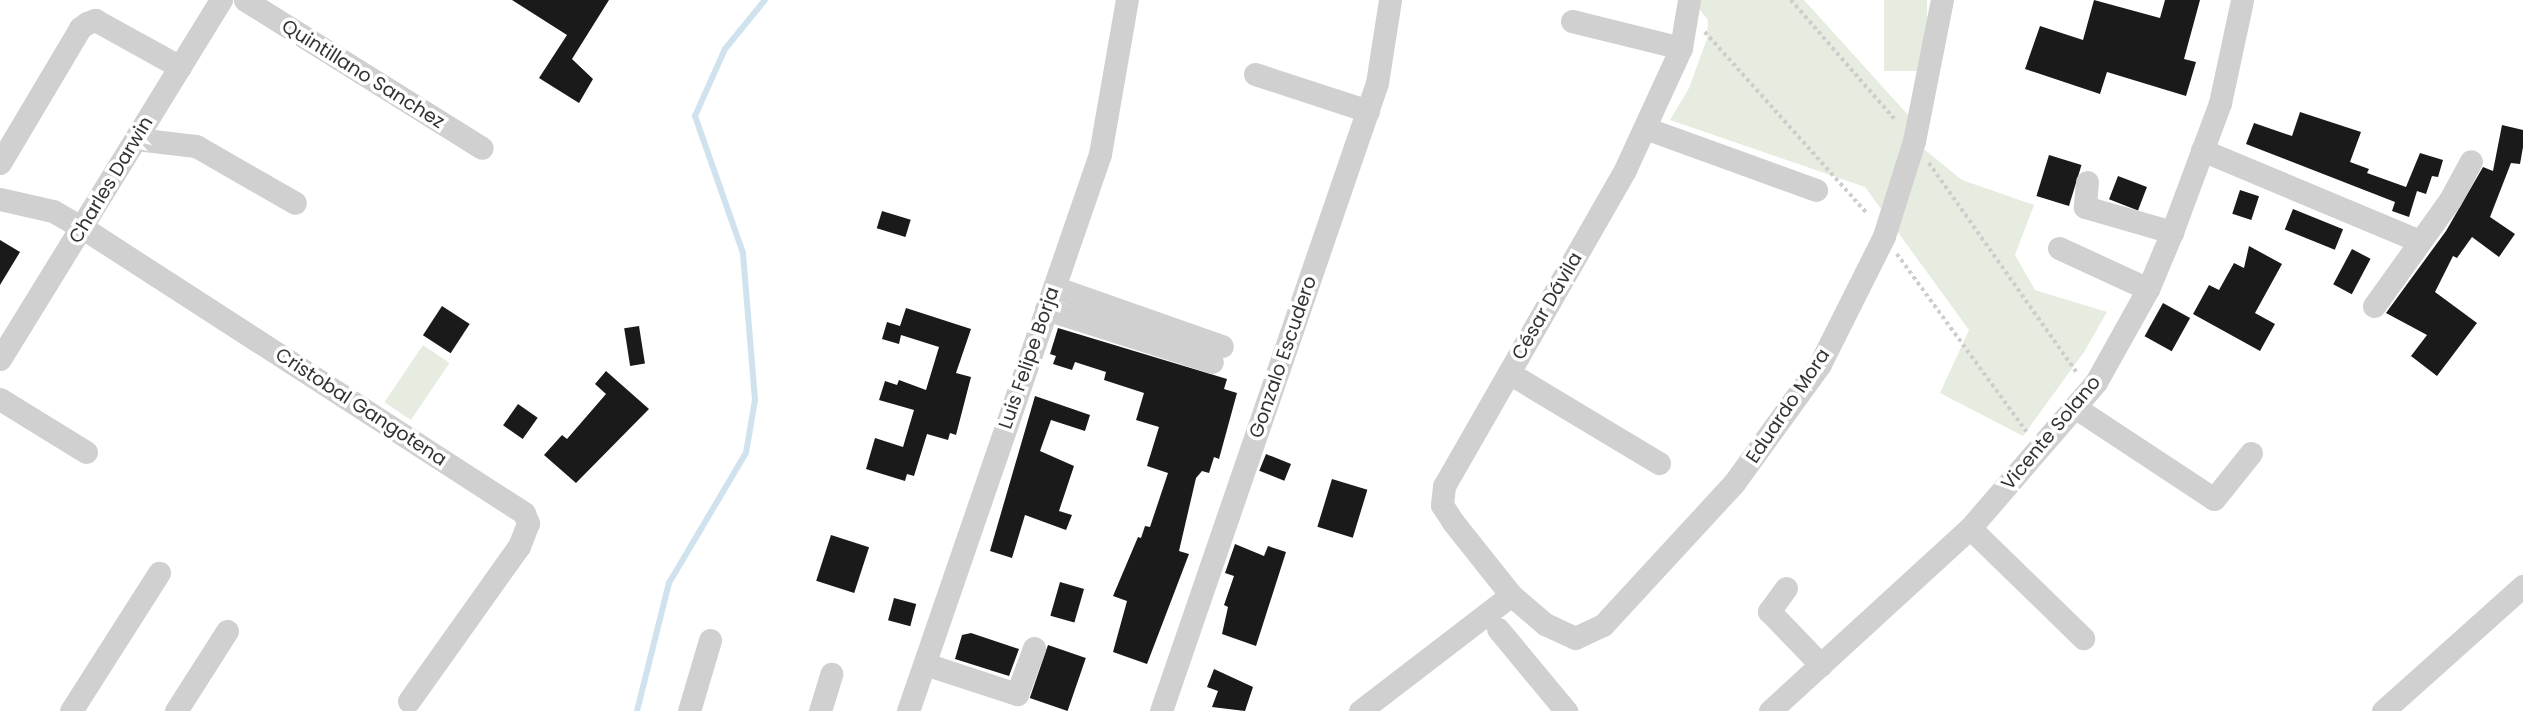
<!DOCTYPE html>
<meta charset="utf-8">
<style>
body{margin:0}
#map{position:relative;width:2523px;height:711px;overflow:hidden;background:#fff;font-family:Poppins,sans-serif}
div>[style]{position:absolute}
.green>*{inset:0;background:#e6ecdf;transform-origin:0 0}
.stream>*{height:6px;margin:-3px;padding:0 3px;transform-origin:3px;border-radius:3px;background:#cfe2ee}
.building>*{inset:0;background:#1a1a1a;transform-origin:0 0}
.path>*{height:3.5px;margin-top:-1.75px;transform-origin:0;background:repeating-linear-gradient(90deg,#cdcdcd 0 3.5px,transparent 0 7px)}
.minor>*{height:23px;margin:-11.5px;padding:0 11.5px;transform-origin:11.5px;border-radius:11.5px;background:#d0d0d0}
span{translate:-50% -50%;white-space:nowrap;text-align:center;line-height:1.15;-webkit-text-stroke:7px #fff;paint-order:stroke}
.street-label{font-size:19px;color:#333}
</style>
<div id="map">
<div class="green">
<i style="clip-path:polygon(1692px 0,1804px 0,1909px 116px,1914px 141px,1962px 180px,2034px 205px,2015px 255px,2035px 290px,2107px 312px,2084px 352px,2023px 436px,1940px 393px,1969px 330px,1865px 187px,1670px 120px,1689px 88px,1707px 39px,1708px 20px)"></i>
<i style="left:1884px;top:0;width:43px;height:71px"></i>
<i style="left:423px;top:345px;width:32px;height:69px;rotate:34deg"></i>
</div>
<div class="stream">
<i style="left:637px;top:711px;width:132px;rotate:-76deg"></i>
<i style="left:669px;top:583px;width:151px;rotate:-59.4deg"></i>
<i style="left:746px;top:453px;width:54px;rotate:-80.4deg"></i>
<i style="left:755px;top:400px;width:147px;rotate:-94.7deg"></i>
<i style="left:743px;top:253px;width:145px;rotate:-109.3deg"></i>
<i style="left:695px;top:116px;width:73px;rotate:-65.9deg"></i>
<i style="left:725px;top:49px;width:63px;rotate:-50.8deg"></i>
</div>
<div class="building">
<i style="clip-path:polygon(512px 0,609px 0,572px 59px,593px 79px,579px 103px,539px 78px,567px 35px)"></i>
<i style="clip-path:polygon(2094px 0,2160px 18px,2165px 0,2200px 0,2184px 59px,2196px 62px,2186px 96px,2107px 72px,2100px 94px,2025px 69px,2040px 26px,2083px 40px)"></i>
<i style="clip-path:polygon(2300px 112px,2361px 132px,2350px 162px,2369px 169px,2367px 173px,2406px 187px,2420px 153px,2443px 160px,2438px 177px,2432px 176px,2426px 194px,2417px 191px,2409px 217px,2392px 211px,2395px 202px,2246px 144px,2254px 123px,2292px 136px)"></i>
<i style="clip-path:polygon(2502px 125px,2523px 130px,2523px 147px,2520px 164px,2511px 163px,2490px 217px,2515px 234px,2499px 257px,2472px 237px,2457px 258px,2453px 256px,2435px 292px,2477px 323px,2437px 376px,2411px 356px,2427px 335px,2386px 313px,2446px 231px,2483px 167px,2493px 171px)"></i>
<i style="left:2049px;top:155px;width:34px;height:43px;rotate:17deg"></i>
<i style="left:2118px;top:176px;width:31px;height:25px;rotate:21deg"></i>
<i style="left:2240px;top:190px;width:20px;height:25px;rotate:18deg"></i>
<i style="left:2293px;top:209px;width:54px;height:22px;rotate:22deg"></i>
<i style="left:882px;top:211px;width:30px;height:18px;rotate:17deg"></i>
<i style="clip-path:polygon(0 240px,20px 252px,0 285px)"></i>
<i style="clip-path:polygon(2249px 246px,2282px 264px,2255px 313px,2275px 324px,2260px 351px,2193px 314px,2209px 285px,2219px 290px,2234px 263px,2244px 268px)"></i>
<i style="left:2352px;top:249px;width:21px;height:40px;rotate:28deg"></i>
<i style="left:2163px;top:303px;width:31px;height:38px;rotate:29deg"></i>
<i style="left:442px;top:306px;width:33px;height:35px;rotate:33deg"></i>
<i style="clip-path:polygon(906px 308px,971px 329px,956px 373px,971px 377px,956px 435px,950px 433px,948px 440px,927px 434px,914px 476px,907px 474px,905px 481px,866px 469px,875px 438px,903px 447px,914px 410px,879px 400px,885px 381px,897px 385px,899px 380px,926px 390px,939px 347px,901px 335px,899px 344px,882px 339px,887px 322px,900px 326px)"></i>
<i style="left:639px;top:326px;width:38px;height:15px;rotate:81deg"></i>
<i style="clip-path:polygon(1058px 328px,1227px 379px,1224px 389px,1237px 393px,1219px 459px,1214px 457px,1209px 473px,1202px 471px,1196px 478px,1179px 551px,1189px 554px,1147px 664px,1113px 652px,1127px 601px,1113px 596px,1138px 537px,1141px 538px,1145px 526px,1150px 527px,1168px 473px,1147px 466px,1159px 427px,1136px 420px,1144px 393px,1104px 380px,1106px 372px,1075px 362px,1072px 370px,1053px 364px,1056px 356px,1050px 354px)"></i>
<i style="clip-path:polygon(606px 371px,649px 409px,576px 483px,544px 455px,562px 435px,567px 439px,606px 394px,595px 384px)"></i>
<i style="clip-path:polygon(1035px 396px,1090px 415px,1085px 431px,1051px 420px,1040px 451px,1074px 466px,1059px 511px,1072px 515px,1066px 530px,1025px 515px,1012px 558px,990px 551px)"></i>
<i style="left:518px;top:404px;width:24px;height:26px;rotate:35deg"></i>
<i style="left:1266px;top:454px;width:27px;height:18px;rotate:22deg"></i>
<i style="left:1332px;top:479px;width:37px;height:50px;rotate:17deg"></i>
<i style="left:831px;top:535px;width:40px;height:48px;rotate:18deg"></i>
<i style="clip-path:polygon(1235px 544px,1264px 556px,1268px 546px,1286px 552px,1256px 646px,1222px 634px,1228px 607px,1224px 605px,1234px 576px,1225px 573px)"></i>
<i style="left:1060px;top:582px;width:25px;height:35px;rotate:16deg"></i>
<i style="left:894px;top:598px;width:23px;height:23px;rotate:15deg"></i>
<i style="clip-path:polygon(971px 633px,1019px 649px,1009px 676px,955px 659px,962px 635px)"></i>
<i style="left:1048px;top:645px;width:40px;height:56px;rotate:19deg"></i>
<i style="clip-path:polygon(1214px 669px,1253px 687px,1245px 711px,1212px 707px,1218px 691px,1207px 687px)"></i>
</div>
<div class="path">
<i style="left:1791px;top:0;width:160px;rotate:49deg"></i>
<i style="left:1705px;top:32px;width:244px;rotate:48.2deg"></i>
<i style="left:1929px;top:163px;width:258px;rotate:54.8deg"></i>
<i style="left:1897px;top:254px;width:220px;rotate:53.9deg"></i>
</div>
<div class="minor">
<i style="left:245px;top:0;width:279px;rotate:32deg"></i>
<i style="left:1689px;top:0;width:49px;rotate:99.5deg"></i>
<i style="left:1681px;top:48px;width:134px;rotate:114.7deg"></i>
<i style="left:1625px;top:170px;width:364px;rotate:119.8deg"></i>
<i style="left:1444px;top:486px;width:19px;rotate:96deg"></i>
<i style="left:1442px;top:505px;width:20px;rotate:57deg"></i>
<i style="left:1453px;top:522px;width:93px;rotate:51.5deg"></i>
<i style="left:1511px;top:595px;width:45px;rotate:40.5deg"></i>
<i style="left:1545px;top:624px;width:33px;rotate:25deg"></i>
<i style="left:1575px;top:638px;width:31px;rotate:-25deg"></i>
<i style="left:1603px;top:625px;width:193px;rotate:-47.3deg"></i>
<i style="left:1734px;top:483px;width:147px;rotate:-54.1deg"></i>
<i style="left:1820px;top:364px;width:143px;rotate:-63.4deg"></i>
<i style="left:1884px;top:236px;width:100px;rotate:-72.5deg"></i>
<i style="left:1914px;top:141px;width:144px;rotate:-78.8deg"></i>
<i style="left:1572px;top:21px;width:112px;rotate:13.9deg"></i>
<i style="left:1255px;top:74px;width:119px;rotate:18.1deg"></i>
<i style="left:1645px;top:128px;width:182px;rotate:19.9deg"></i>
<i style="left:136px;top:139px;width:60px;rotate:6.7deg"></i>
<i style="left:196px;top:146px;width:114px;rotate:29.9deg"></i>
<i style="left:2202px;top:150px;width:236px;rotate:22.7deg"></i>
<i style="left:0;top:163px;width:157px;rotate:-59.3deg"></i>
<i style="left:80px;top:28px;width:9px;rotate:-36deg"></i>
<i style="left:87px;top:23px;width:9px;rotate:-21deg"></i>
<i style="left:95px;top:20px;width:97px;rotate:28.9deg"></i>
<i style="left:2087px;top:182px;width:25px;rotate:95deg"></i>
<i style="left:2085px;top:207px;width:91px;rotate:16deg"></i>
<i style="left:0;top:199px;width:54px;rotate:12.8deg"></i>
<i style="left:53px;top:211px;width:34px;rotate:30deg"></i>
<i style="left:83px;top:228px;width:525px;rotate:32.87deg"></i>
<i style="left:524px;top:513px;width:11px;rotate:68deg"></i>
<i style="left:528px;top:523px;width:25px;rotate:111deg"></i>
<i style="left:519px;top:546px;width:190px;rotate:125.4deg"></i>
<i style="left:2059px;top:248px;width:98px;rotate:24.7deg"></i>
<i style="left:1054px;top:287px;width:178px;rotate:19.4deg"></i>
<i style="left:2374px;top:306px;width:130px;rotate:-54.4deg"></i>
<i style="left:2450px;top:200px;width:44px;rotate:-61.7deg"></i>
<i style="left:1046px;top:309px;width:174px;rotate:17.7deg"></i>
<i style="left:0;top:359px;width:422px;rotate:-58.4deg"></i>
<i style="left:1509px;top:373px;width:175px;rotate:31deg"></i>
<i style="left:0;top:399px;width:101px;rotate:31.6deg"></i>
<i style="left:2076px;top:408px;width:165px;rotate:33.4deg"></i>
<i style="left:2214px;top:499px;width:59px;rotate:-51.2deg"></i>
<i style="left:1970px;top:528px;width:158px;rotate:44.2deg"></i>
<i style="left:1786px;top:588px;width:29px;rotate:126deg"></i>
<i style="left:1769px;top:611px;width:75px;rotate:46.1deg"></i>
<i style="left:1498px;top:629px;width:107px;rotate:50.3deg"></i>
<i style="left:925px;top:664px;width:97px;rotate:18.1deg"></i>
<i style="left:1017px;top:694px;width:49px;rotate:-69.7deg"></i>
<i style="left:71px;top:711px;width:164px;rotate:-57.5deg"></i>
<i style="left:176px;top:711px;width:95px;rotate:-57.5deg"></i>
<i style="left:689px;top:711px;width:74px;rotate:-73.5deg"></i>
<i style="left:820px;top:711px;width:39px;rotate:-73deg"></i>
<i style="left:908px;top:711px;width:589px;rotate:-70.98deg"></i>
<i style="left:1100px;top:154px;width:156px;rotate:-80.1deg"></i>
<i style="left:1161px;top:711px;width:664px;rotate:-71.02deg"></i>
<i style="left:1377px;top:83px;width:84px;rotate:-81.1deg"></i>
<i style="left:1360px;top:711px;width:190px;rotate:-37.5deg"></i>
<i style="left:1770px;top:711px;width:271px;rotate:-42.5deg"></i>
<i style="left:1970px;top:528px;width:193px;rotate:-49.2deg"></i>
<i style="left:2096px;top:382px;width:107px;rotate:-60.8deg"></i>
<i style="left:2148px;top:289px;width:62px;rotate:-67.2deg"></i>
<i style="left:2172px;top:232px;width:138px;rotate:-69.6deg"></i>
<i style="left:2220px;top:103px;width:105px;rotate:-77.9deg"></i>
<i style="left:2383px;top:711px;width:188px;rotate:-41.8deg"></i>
</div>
<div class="street-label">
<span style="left:363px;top:74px;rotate:32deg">Quintillano Sanchez</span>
<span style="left:111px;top:180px;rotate:-59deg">Charles Darwin</span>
<span style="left:1547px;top:306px;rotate:-60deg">César Dávila</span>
<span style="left:1283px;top:357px;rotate:-71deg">Gonzalo Escudero</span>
<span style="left:1029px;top:358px;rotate:-71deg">Luis Felipe Borja</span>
<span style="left:1788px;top:406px;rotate:-56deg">Eduardo Mora</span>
<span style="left:361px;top:407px;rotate:33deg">Cristobal Gangotena</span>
<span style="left:2051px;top:433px;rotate:-50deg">Vicente Solano</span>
</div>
</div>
